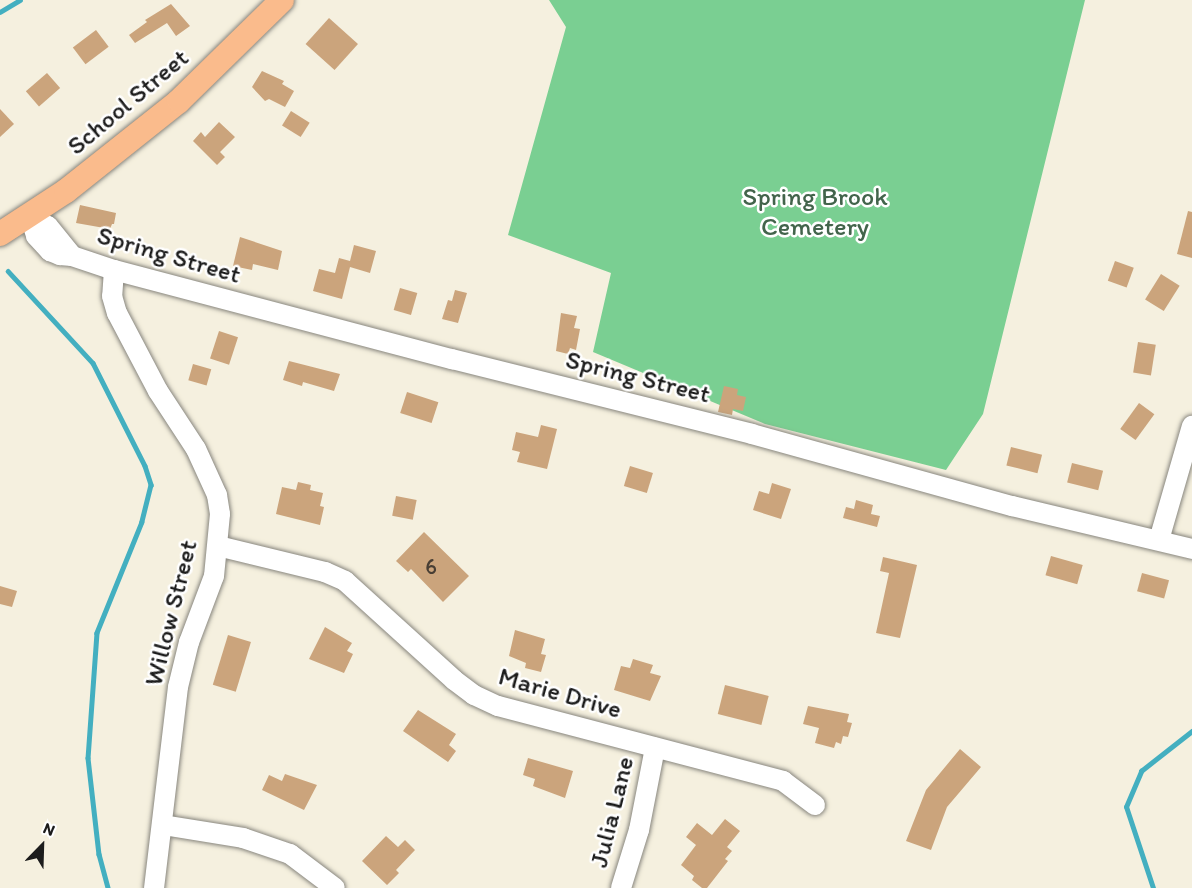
<!DOCTYPE html>
<style>
body{margin:0}
#map{position:relative;width:1192px;height:888px;overflow:hidden;background:#f5f0df;font-family:Itim,sans-serif}
div>[style]{position:absolute}
.green>*{inset:0;background:#7acf92}
.stream>*{height:4.5px;margin:-2.25px;padding:0 2.25px;transform-origin:2.25px;border-radius:2.25px;background:#43afc0}
.building>*{inset:0;background:#cba47c;transform-origin:0 0}
.roads{filter:drop-shadow(0 0 2px #88867e) drop-shadow(0 0 2px #88867e)}
.minor>*{height:20px;margin:-10px;padding:0 10px;transform-origin:10px;border-radius:10px;background:#fff}
.major>*{height:24px;margin:-12px;padding:0 12px;transform-origin:12px;border-radius:12px;background:#fabb8c}
span{translate:-50% -50%;white-space:nowrap;text-align:center;line-height:1.15;-webkit-text-stroke:5px #fff;paint-order:stroke}
.number-label{font-size:22px;color:#483e34}
.number-label span{-webkit-text-stroke-width:0}
.street-label{font-size:26px;color:#1c1c1c}
.park-label{font-size:26px;color:#42644b}
.north{position:absolute;left:12px;top:816px;width:60px;height:60px;-webkit-text-stroke:4px #fff;paint-order:stroke;rotate:23deg;font-size:16px;font-weight:700;line-height:24px;text-align:center;color:#1c1c1c}
.north::after{content:'';display:block;margin:auto;width:21px;height:27px;background:#1c1c1c;clip-path:polygon(50% 0,100% 100%,50% 72%,0 100%)}
</style>
<div id="map">
<div class="green">
<i style="clip-path:polygon(549px 0,1085px 0,983px 414px,946px 470px,765px 424px,593px 352px,611px 273px,508px 235px,566px 27px)"></i>
</div>
<div class="stream">
<i style="left:0;top:12px;width:23px;rotate:-31deg"></i>
<i style="left:8px;top:271px;width:125px;rotate:47.3deg"></i>
<i style="left:93px;top:363px;width:115px;rotate:63.2deg"></i>
<i style="left:145px;top:466px;width:20px;rotate:72deg"></i>
<i style="left:151px;top:485px;width:38px;rotate:104deg"></i>
<i style="left:142px;top:522px;width:120px;rotate:112.1deg"></i>
<i style="left:97px;top:633px;width:125px;rotate:94.1deg"></i>
<i style="left:88px;top:758px;width:97px;rotate:83.5deg"></i>
<i style="left:99px;top:854px;width:35px;rotate:75deg"></i>
<i style="left:1153px;top:888px;width:85px;rotate:-108.4deg"></i>
<i style="left:1126px;top:807px;width:39px;rotate:-67deg"></i>
<i style="left:1141px;top:771px;width:65px;rotate:-38.1deg"></i>
</div>
<div class="building">
<i style="clip-path:polygon(171px 4px,190px 26px,176px 36px,167px 23px,135px 43px,129px 35px,147px 22px,145px 20px)"></i>
<i style="left:329px;top:18px;width:39px;height:35px;rotate:42deg"></i>
<i style="left:96px;top:30px;width:21px;height:29px;rotate:53deg"></i>
<i style="clip-path:polygon(262px 71px,284px 81px,282px 84px,294px 91px,285px 107px,269px 99px,265px 101px,252px 87px)"></i>
<i style="left:47px;top:73px;width:20px;height:28px;rotate:49deg"></i>
<i style="clip-path:polygon(0 109px,14px 124px,0 137px)"></i>
<i style="left:291px;top:111px;width:22px;height:17px;rotate:32deg"></i>
<i style="clip-path:polygon(219px 122px,235px 137px,220px 152px,225px 157px,217px 165px,193px 141px,201px 132px,205px 137px)"></i>
<i style="clip-path:polygon(80px 205px,116px 213px,114px 224px,112px 224px,110px 229px,76px 223px)"></i>
<i style="clip-path:polygon(1188px 211px,1192px 212px,1192px 258px,1177px 254px)"></i>
<i style="clip-path:polygon(240px 237px,282px 251px,278px 270px,253px 264px,252px 270px,233px 266px)"></i>
<i style="clip-path:polygon(354px 245px,376px 251px,370px 273px,350px 267px,342px 299px,313px 291px,319px 269px,335px 273px,339px 258px,350px 261px)"></i>
<i style="left:1115px;top:261px;width:20px;height:21px;rotate:20deg"></i>
<i style="left:1161px;top:274px;width:22px;height:30px;rotate:32deg"></i>
<i style="left:400px;top:288px;width:18px;height:23px;rotate:16deg"></i>
<i style="clip-path:polygon(455px 290px,467px 293px,458px 323px,442px 319px,448px 300px,452px 301px)"></i>
<i style="clip-path:polygon(561px 313px,577px 316px,574px 328px,580px 329px,576px 350px,570px 348px,568px 354px,556px 351px)"></i>
<i style="left:219px;top:331px;width:20px;height:29px;rotate:18deg"></i>
<i style="left:1138px;top:342px;width:18px;height:31px;rotate:9deg"></i>
<i style="clip-path:polygon(289px 361px,340px 374px,334px 391px,303px 382px,302px 386px,283px 380px)"></i>
<i style="left:193px;top:364px;width:19px;height:17px;rotate:16deg"></i>
<i style="clip-path:polygon(724px 386px,738px 389px,737px 395px,746px 397px,743px 411px,733px 409px,732px 415px,718px 412px)"></i>
<i style="left:407px;top:392px;width:33px;height:22px;rotate:18deg"></i>
<i style="left:1139px;top:403px;width:19px;height:32px;rotate:36deg"></i>
<i style="clip-path:polygon(541px 425px,557px 429px,547px 469px,517px 462px,520px 452px,512px 450px,516px 432px,538px 437px)"></i>
<i style="left:1011px;top:447px;width:32px;height:19px;rotate:14deg"></i>
<i style="left:1072px;top:463px;width:32px;height:20px;rotate:14deg"></i>
<i style="left:630px;top:466px;width:24px;height:21px;rotate:17deg"></i>
<i style="clip-path:polygon(298px 482px,311px 485px,310px 490px,323px 493px,320px 506px,324px 507px,320px 525px,276px 514px,282px 487px,296px 490px)"></i>
<i style="clip-path:polygon(772px 483px,791px 489px,781px 519px,753px 510px,759px 491px,769px 494px)"></i>
<i style="left:396px;top:496px;width:21px;height:20px;rotate:11deg"></i>
<i style="clip-path:polygon(856px 500px,873px 505px,871px 514px,880px 516px,877px 527px,843px 518px,846px 507px,854px 509px)"></i>
<i style="clip-path:polygon(424px 532px,469px 576px,443px 602px,411px 569px,408px 572px,396px 561px)"></i>
<i style="left:1051px;top:556px;width:33px;height:20px;rotate:16deg"></i>
<i style="clip-path:polygon(883px 557px,917px 565px,900px 638px,876px 633px,889px 573px,880px 571px)"></i>
<i style="left:1142px;top:573px;width:28px;height:19px;rotate:15deg"></i>
<i style="clip-path:polygon(0 586px,17px 591px,12px 607px,0 604px)"></i>
<i style="clip-path:polygon(325px 627px,352px 643px,347px 651px,353px 654px,344px 673px,309px 659px)"></i>
<i style="clip-path:polygon(515px 630px,545px 639px,541px 654px,546px 655px,541px 672px,525px 668px,526px 663px,509px 656px)"></i>
<i style="left:228px;top:635px;width:24px;height:52px;rotate:17deg"></i>
<i style="clip-path:polygon(633px 659px,653px 665px,650px 673px,661px 676px,650px 701px,614px 690px,621px 666px,630px 668px)"></i>
<i style="left:725px;top:685px;width:45px;height:30px;rotate:14deg"></i>
<i style="clip-path:polygon(808px 706px,849px 714px,847px 722px,852px 723px,848px 737px,843px 736px,841px 744px,836px 742px,834px 748px,815px 743px,819px 728px,803px 724px)"></i>
<i style="clip-path:polygon(418px 710px,456px 734px,449px 745px,456px 751px,448px 762px,403px 731px)"></i>
<i style="clip-path:polygon(960px 749px,981px 767px,947px 807px,931px 850px,906px 841px,926px 790px)"></i>
<i style="clip-path:polygon(528px 758px,573px 771px,565px 798px,533px 786px,535px 779px,523px 775px)"></i>
<i style="clip-path:polygon(285px 774px,317px 785px,304px 810px,262px 790px,269px 775px,282px 781px)"></i>
<i style="clip-path:polygon(725px 819px,740px 831px,727px 847px,732px 851px,725px 859px,728px 861px,707px 888px,702px 888px,692px 880px,694px 876px,681px 865px,696px 845px,686px 837px,697px 823px,712px 835px)"></i>
<i style="clip-path:polygon(386px 836px,398px 847px,405px 840px,415px 850px,396px 870px,399px 873px,387px 885px,362px 861px)"></i>
</div>
<div class="roads">
<div class="minor">
<i style="left:30px;top:217px;width:20px;rotate:72deg"></i>
<i style="left:36px;top:236px;width:21px;rotate:47deg"></i>
<i style="left:50px;top:251px;width:11px;rotate:22deg"></i>
<i style="left:60px;top:255px;width:12px;rotate:5deg"></i>
<i style="left:72px;top:256px;width:44px;rotate:18.4deg"></i>
<i style="left:114px;top:270px;width:350px;rotate:14.8deg"></i>
<i style="left:452px;top:359px;width:309px;rotate:14deg"></i>
<i style="left:752px;top:434px;width:270px;rotate:15.5deg"></i>
<i style="left:1012px;top:506px;width:185px;rotate:13.4deg"></i>
<i style="left:30px;top:217px;width:20px;rotate:27deg"></i>
<i style="left:48px;top:226px;width:38px;rotate:51deg"></i>
<i style="left:114px;top:270px;width:26px;rotate:94deg"></i>
<i style="left:112px;top:296px;width:18px;rotate:74deg"></i>
<i style="left:117px;top:313px;width:88px;rotate:62.3deg"></i>
<i style="left:158px;top:391px;width:69px;rotate:56.8deg"></i>
<i style="left:196px;top:449px;width:51px;rotate:65.5deg"></i>
<i style="left:217px;top:495px;width:19px;rotate:81deg"></i>
<i style="left:220px;top:514px;width:62px;rotate:95.5deg"></i>
<i style="left:214px;top:576px;width:71px;rotate:110.7deg"></i>
<i style="left:189px;top:642px;width:46px;rotate:103.7deg"></i>
<i style="left:178px;top:687px;width:202px;rotate:96.8deg"></i>
<i style="left:1159px;top:540px;width:119px;rotate:-73.9deg"></i>
<i style="left:218px;top:546px;width:110px;rotate:13.7deg"></i>
<i style="left:325px;top:572px;width:22px;rotate:24deg"></i>
<i style="left:345px;top:581px;width:147px;rotate:42.2deg"></i>
<i style="left:454px;top:680px;width:25px;rotate:37deg"></i>
<i style="left:474px;top:695px;width:26px;rotate:25deg"></i>
<i style="left:498px;top:706px;width:295px;rotate:14.7deg"></i>
<i style="left:783px;top:781px;width:40px;rotate:37deg"></i>
<i style="left:163px;top:825px;width:81px;rotate:9.2deg"></i>
<i style="left:243px;top:838px;width:50px;rotate:18.8deg"></i>
<i style="left:290px;top:854px;width:56px;rotate:37.1deg"></i>
<i style="left:621px;top:888px;width:61px;rotate:-72.8deg"></i>
<i style="left:639px;top:830px;width:84px;rotate:-79deg"></i>
</div>
<div class="major">
<i style="left:0;top:234px;width:79px;rotate:-33.1deg"></i>
<i style="left:66px;top:191px;width:144px;rotate:-38.5deg"></i>
<i style="left:179px;top:101px;width:144px;rotate:-44.4deg"></i>
</div>
</div>
<div class="number-label">
<span style="left:431px;top:567px">6</span>
</div>
<div class="street-label">
<span style="left:128px;top:102px;rotate:-40deg">School Street</span>
<span style="left:169px;top:255px;rotate:16deg">Spring Street</span>
<span style="left:638px;top:377px;rotate:14deg">Spring Street</span>
<span style="left:171px;top:613px;rotate:-76deg">Willow Street</span>
<span style="left:560px;top:693px;rotate:16deg">Marie Drive</span>
<span style="left:612px;top:812px;rotate:-76deg">Julia Lane</span>
</div>
<div class="park-label">
<span style="left:815px;top:212px">Spring Brook<br>Cemetery</span>
</div>
<div class="north">N</div>
</div>
